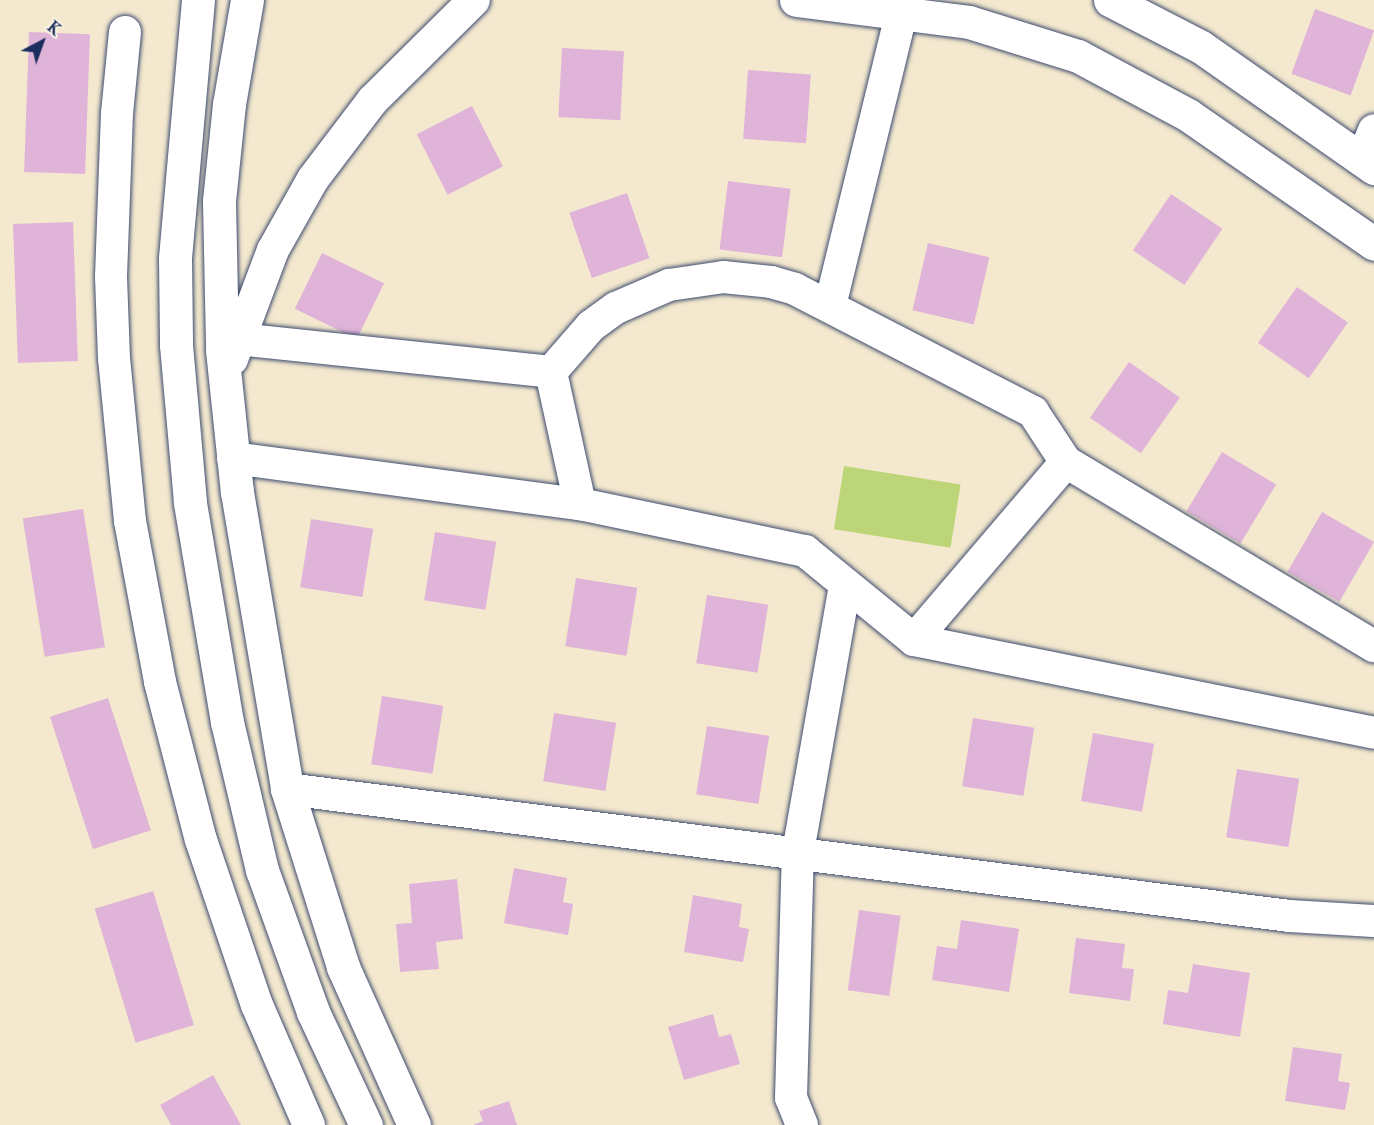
<!DOCTYPE html>
<style>
body{margin:0}
#map{position:relative;width:1374px;height:1125px;overflow:hidden;background:#f4e9ce;font-family:"IM FELL French Canon",serif}
div>[style]{position:absolute}
.green>*{inset:0;background:#bdd579;transform-origin:0 0}
.building>*{inset:0;background:#dfb4d8;transform-origin:0 0}
.roads{filter:drop-shadow(0 0 2px #3c4b6f) drop-shadow(0 0 2px #3c4b6f)}
.street>*{height:32px;margin:-16px;padding:0 16px;transform-origin:16px;border-radius:16px;background:#fff}
.secondary>*{height:33px;margin:-16.5px;padding:0 16.5px;transform-origin:16.5px;border-radius:16.5px;background:#fff}
span{translate:-50% -50%;white-space:nowrap;text-align:center;line-height:1.15;-webkit-text-stroke:5px #fcf5e5;paint-order:stroke}
.north{position:absolute;left:12px;top:12px;width:60px;height:60px;-webkit-text-stroke:4px #fcf5e5;paint-order:stroke;rotate:41deg;font-size:16px;font-weight:700;line-height:24px;text-align:center;color:#1b2f5e}
.north::after{content:'';display:block;margin:auto;width:21px;height:27px;background:#1b2f5e;clip-path:polygon(50% 0,100% 100%,50% 72%,0 100%)}
</style>
<div id="map">
<div class="green">
<i style="left:844px;top:466px;width:118px;height:64px;rotate:9deg"></i>
</div>
<div class="building">
<i style="left:1315px;top:9px;width:63px;height:69px;rotate:20deg"></i>
<i style="left:29px;top:32px;width:61px;height:140px;rotate:2deg"></i>
<i style="left:562px;top:48px;width:62px;height:69px;rotate:3deg"></i>
<i style="left:748px;top:70px;width:63px;height:69px;rotate:4deg"></i>
<i style="left:472px;top:106px;width:68px;height:62px;rotate:63deg"></i>
<i style="left:728px;top:181px;width:63px;height:69px;rotate:7deg"></i>
<i style="left:627px;top:193px;width:69px;height:61px;rotate:71deg"></i>
<i style="left:1171px;top:194px;width:62px;height:68px;rotate:34deg"></i>
<i style="left:73px;top:222px;width:139px;height:60px;rotate:88deg"></i>
<i style="left:928px;top:243px;width:63px;height:69px;rotate:13deg"></i>
<i style="left:322px;top:253px;width:69px;height:62px;rotate:26deg"></i>
<i style="left:1297px;top:287px;width:62px;height:68px;rotate:35deg"></i>
<i style="left:1129px;top:362px;width:62px;height:68px;rotate:35deg"></i>
<i style="left:1222px;top:452px;width:63px;height:69px;rotate:31deg"></i>
<i style="left:83px;top:509px;width:140px;height:61px;rotate:81deg"></i>
<i style="left:1322px;top:512px;width:60px;height:69px;rotate:30deg"></i>
<i style="left:311px;top:519px;width:63px;height:69px;rotate:9deg"></i>
<i style="left:435px;top:532px;width:62px;height:69px;rotate:9deg"></i>
<i style="left:576px;top:578px;width:62px;height:69px;rotate:9deg"></i>
<i style="left:707px;top:595px;width:62px;height:69px;rotate:9deg"></i>
<i style="left:382px;top:696px;width:62px;height:69px;rotate:9deg"></i>
<i style="left:108px;top:698px;width:139px;height:61px;rotate:72deg"></i>
<i style="left:554px;top:713px;width:63px;height:69px;rotate:9deg"></i>
<i style="left:973px;top:718px;width:62px;height:69px;rotate:9deg"></i>
<i style="left:707px;top:726px;width:63px;height:69px;rotate:9deg"></i>
<i style="left:1093px;top:733px;width:62px;height:69px;rotate:10deg"></i>
<i style="left:1237px;top:769px;width:63px;height:69px;rotate:9deg"></i>
<i style="clip-path:polygon(514px 868px,567px 878px,563px 902px,573px 904px,568px 935px,504px 923px)"></i>
<i style="clip-path:polygon(457px 879px,463px 939px,436px 942px,439px 969px,400px 972px,396px 924px,412px 923px,409px 884px)"></i>
<i style="left:153px;top:891px;width:140px;height:61px;rotate:73deg"></i>
<i style="clip-path:polygon(693px 895px,742px 904px,739px 927px,749px 929px,743px 962px,684px 952px)"></i>
<i style="left:859px;top:910px;width:42px;height:81px;rotate:8deg"></i>
<i style="clip-path:polygon(961px 920px,1019px 929px,1009px 992px,932px 980px,937px 946px,957px 949px)"></i>
<i style="clip-path:polygon(1076px 938px,1125px 944px,1122px 968px,1134px 969px,1130px 1001px,1069px 993px)"></i>
<i style="clip-path:polygon(1193px 964px,1250px 973px,1240px 1037px,1163px 1024px,1168px 990px,1188px 993px)"></i>
<i style="clip-path:polygon(713px 1014px,719px 1037px,731px 1034px,740px 1064px,684px 1080px,668px 1027px)"></i>
<i style="clip-path:polygon(1293px 1047px,1342px 1054px,1338px 1081px,1350px 1083px,1345px 1110px,1285px 1101px)"></i>
<i style="clip-path:polygon(213px 1075px,241px 1125px,171px 1125px,160px 1105px)"></i>
<i style="clip-path:polygon(509px 1101px,517px 1125px,473px 1125px,483px 1121px,479px 1111px)"></i>
</div>
<div class="roads">
<div class="street">
<i style="left:125px;top:32px;width:81px;rotate:95.6deg"></i>
<i style="left:117px;top:113px;width:164px;rotate:92.1deg"></i>
<i style="left:111px;top:277px;width:81px;rotate:87.9deg"></i>
<i style="left:114px;top:358px;width:164px;rotate:84.4deg"></i>
<i style="left:130px;top:521px;width:164px;rotate:79.4deg"></i>
<i style="left:160px;top:682px;width:163px;rotate:75.5deg"></i>
<i style="left:201px;top:840px;width:174px;rotate:71.3deg"></i>
<i style="left:257px;top:1005px;width:131px;rotate:66.6deg"></i>
<i style="left:1362px;top:160px;width:32px;rotate:-68deg"></i>
<i style="left:830px;top:306px;width:301px;rotate:-76.3deg"></i>
<i style="left:238px;top:339px;width:315px;rotate:6deg"></i>
<i style="left:551px;top:372px;width:61px;rotate:-49deg"></i>
<i style="left:591px;top:326px;width:31px;rotate:-36deg"></i>
<i style="left:616px;top:308px;width:58px;rotate:-23.5deg"></i>
<i style="left:669px;top:285px;width:55px;rotate:-8.4deg"></i>
<i style="left:723px;top:277px;width:48px;rotate:5.9deg"></i>
<i style="left:771px;top:282px;width:25px;rotate:16deg"></i>
<i style="left:795px;top:289px;width:268px;rotate:27.3deg"></i>
<i style="left:1033px;top:412px;width:60px;rotate:56.6deg"></i>
<i style="left:1066px;top:462px;width:234px;rotate:130.5deg"></i>
<i style="left:232px;top:359px;width:116px;rotate:-69.4deg"></i>
<i style="left:273px;top:250px;width:81px;rotate:-60.6deg"></i>
<i style="left:313px;top:179px;width:99px;rotate:-52.8deg"></i>
<i style="left:373px;top:100px;width:142px;rotate:-44.7deg"></i>
<i style="left:551px;top:372px;width:135px;rotate:77.6deg"></i>
<i style="left:233px;top:458px;width:350px;rotate:7.6deg"></i>
<i style="left:580px;top:504px;width:230px;rotate:11.8deg"></i>
<i style="left:805px;top:551px;width:141px;rotate:39.2deg"></i>
<i style="left:914px;top:640px;width:469px;rotate:11.4deg"></i>
<i style="left:1066px;top:462px;width:359px;rotate:30.9deg"></i>
<i style="left:287px;top:789px;width:1010px;rotate:7.22deg"></i>
<i style="left:1289px;top:916px;width:85px;rotate:3.4deg"></i>
<i style="left:802px;top:1125px;width:29px;rotate:-112deg"></i>
<i style="left:791px;top:1098px;width:246px;rotate:-88.4deg"></i>
<i style="left:798px;top:852px;width:271px;rotate:-80deg"></i>
</div>
<div class="secondary">
<i style="left:198px;top:0;width:260px;rotate:95.1deg"></i>
<i style="left:175px;top:259px;width:86px;rotate:89.3deg"></i>
<i style="left:176px;top:345px;width:159px;rotate:84.9deg"></i>
<i style="left:190px;top:503px;width:222px;rotate:80.4deg"></i>
<i style="left:227px;top:722px;width:152px;rotate:76.7deg"></i>
<i style="left:262px;top:870px;width:151px;rotate:70.2deg"></i>
<i style="left:313px;top:1012px;width:125px;rotate:64.9deg"></i>
<i style="left:247px;top:0;width:106px;rotate:99.8deg"></i>
<i style="left:229px;top:104px;width:98px;rotate:95.9deg"></i>
<i style="left:219px;top:201px;width:149px;rotate:88.8deg"></i>
<i style="left:222px;top:350px;width:143px;rotate:84deg"></i>
<i style="left:237px;top:492px;width:301px;rotate:80.4deg"></i>
<i style="left:287px;top:789px;width:187px;rotate:72.5deg"></i>
<i style="left:343px;top:967px;width:173px;rotate:65.8deg"></i>
<i style="left:796px;top:0;width:174px;rotate:7.2deg"></i>
<i style="left:969px;top:22px;width:114px;rotate:17.3deg"></i>
<i style="left:1078px;top:56px;width:125px;rotate:28.2deg"></i>
<i style="left:1188px;top:115px;width:226px;rotate:34.7deg"></i>
<i style="left:1110px;top:0;width:102px;rotate:27.3deg"></i>
<i style="left:1201px;top:47px;width:211px;rotate:35deg"></i>
</div>
</div>
<div class="north">K</div>
</div>
